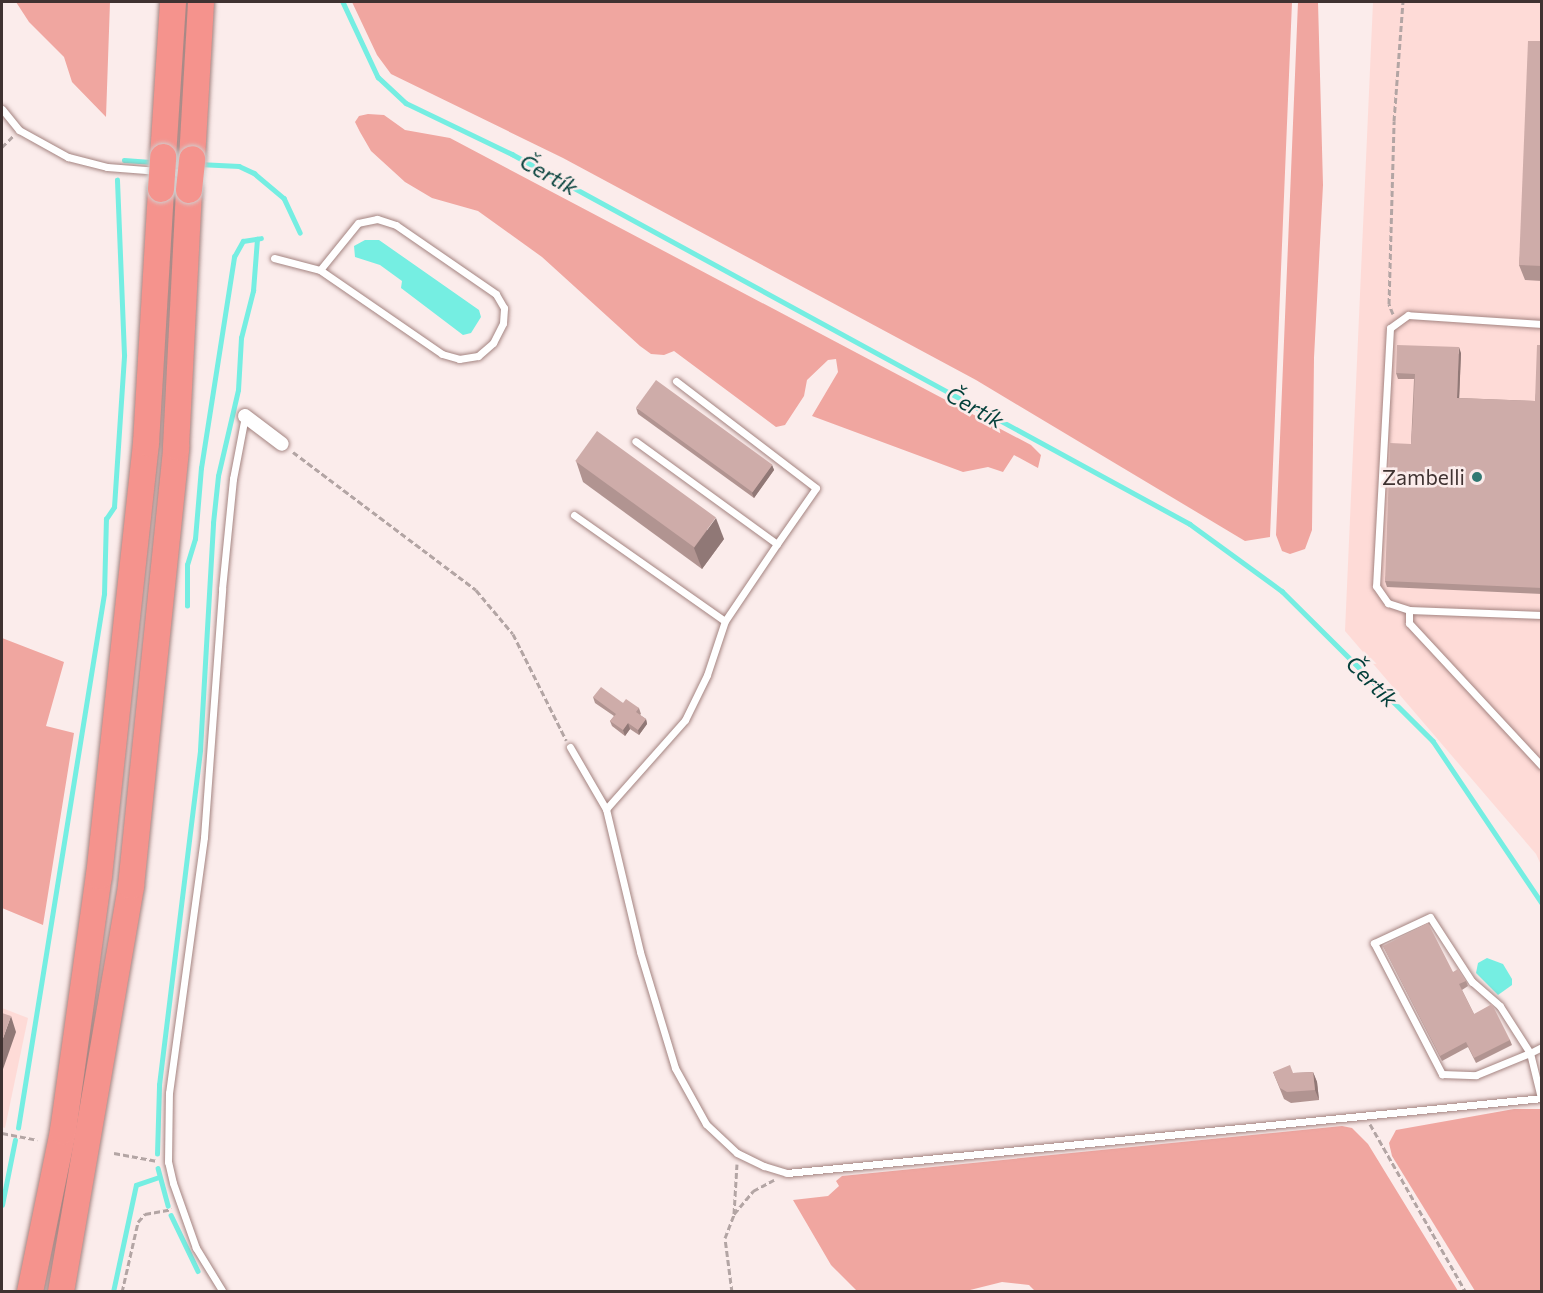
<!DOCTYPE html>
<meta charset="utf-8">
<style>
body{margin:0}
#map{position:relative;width:1543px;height:1293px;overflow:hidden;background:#fbeceb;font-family:Commissioner,sans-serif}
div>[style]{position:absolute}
.built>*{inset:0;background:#fedbd7}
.green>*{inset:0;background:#f0a6a0}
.water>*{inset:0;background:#75eee2}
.stream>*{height:4.5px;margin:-2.25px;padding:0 2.25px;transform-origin:2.25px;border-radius:2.25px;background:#75eee2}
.path>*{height:3px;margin-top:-1.5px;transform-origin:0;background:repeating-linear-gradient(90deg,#b3a5a4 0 6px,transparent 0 9px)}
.roads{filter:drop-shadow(0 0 2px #a48481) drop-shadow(0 0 2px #a48481)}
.service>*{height:7px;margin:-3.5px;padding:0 3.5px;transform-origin:3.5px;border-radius:3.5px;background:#fff}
.minor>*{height:14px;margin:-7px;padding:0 7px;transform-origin:7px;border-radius:7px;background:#fff}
.motorway>*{height:26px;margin:-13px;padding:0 13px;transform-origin:13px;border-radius:13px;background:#f5938d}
.bridges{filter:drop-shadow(0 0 2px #d1cece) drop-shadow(0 0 2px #d1cece)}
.motorway-bridge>*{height:26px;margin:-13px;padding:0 13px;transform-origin:13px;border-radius:13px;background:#f5938d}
.wall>*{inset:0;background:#b19491}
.shaded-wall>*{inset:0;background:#907876}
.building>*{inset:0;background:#ceaca9;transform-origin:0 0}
.dots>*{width:16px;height:16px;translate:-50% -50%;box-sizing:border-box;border:3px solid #fbeceb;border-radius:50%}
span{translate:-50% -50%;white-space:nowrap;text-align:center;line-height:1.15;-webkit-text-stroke:5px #fbeceb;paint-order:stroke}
.poi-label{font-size:21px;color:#3f3231}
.right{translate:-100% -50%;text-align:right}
.water-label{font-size:22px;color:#04403b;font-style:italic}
.frame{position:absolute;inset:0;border:3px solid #3f3231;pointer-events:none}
</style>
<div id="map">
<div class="built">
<i style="clip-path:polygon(1373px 2px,1541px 2px,1541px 865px,1536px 854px,1345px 631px)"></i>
<i style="clip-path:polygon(2px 1008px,28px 1018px,5px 1128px,2px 1127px)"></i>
</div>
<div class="green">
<i style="clip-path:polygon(16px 2px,110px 2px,106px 117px,72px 82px,64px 57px,29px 22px)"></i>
<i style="clip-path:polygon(352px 2px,1292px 2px,1270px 537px,1245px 541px,976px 380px,563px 158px,391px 74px,377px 55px)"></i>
<i style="clip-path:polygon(1298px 2px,1318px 2px,1323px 185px,1314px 358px,1312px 530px,1305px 549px,1290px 554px,1282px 551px,1276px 535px)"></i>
<i style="clip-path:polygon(368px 114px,384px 115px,405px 130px,450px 138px,1031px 445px,1041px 455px,1038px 468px,1014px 455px,1003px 472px,988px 467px,963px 472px,812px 416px,838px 372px,836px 359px,828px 360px,807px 380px,804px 396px,785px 425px,776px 427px,674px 351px,664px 355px,651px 354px,640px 346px,542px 257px,478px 211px,432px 198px,405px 182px,371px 151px,360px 132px,355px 122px,359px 116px)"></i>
<i style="clip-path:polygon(2px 638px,64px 662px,46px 726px,74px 733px,43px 925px,2px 908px)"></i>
<i style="clip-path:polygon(1514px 1109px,1541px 1109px,1541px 1291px,1475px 1291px,1392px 1156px,1389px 1143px,1396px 1130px)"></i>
<i style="clip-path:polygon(1342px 1126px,1352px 1128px,1368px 1144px,1458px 1291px,1036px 1292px,1029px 1285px,1002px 1282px,966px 1291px,857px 1291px,831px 1265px,793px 1200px,828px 1196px,839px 1186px,836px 1181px,842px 1176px)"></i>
</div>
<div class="water">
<i style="clip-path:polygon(365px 240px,379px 240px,479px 310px,481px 317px,471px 333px,463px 335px,401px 288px,402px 281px,380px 265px,355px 257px,354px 246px)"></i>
<i style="clip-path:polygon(1487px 958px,1503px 964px,1512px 979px,1512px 985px,1498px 995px,1476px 973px,1478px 963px)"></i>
</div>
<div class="stream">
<i style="left:343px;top:2px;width:83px;rotate:65deg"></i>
<i style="left:378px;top:77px;width:38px;rotate:43deg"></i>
<i style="left:406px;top:103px;width:118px;rotate:25.7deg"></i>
<i style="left:512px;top:154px;width:772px;rotate:28.62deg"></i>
<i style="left:1190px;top:524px;width:114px;rotate:36.1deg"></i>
<i style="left:1282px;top:591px;width:213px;rotate:44.8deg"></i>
<i style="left:1433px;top:741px;width:195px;rotate:56.1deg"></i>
<i style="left:124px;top:160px;width:30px;rotate:4deg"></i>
<i style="left:198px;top:164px;width:41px;rotate:2.8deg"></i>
<i style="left:239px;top:166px;width:17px;rotate:25deg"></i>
<i style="left:254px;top:173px;width:39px;rotate:40deg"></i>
<i style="left:284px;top:198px;width:38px;rotate:65deg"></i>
<i style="left:187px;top:606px;width:41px;rotate:-90deg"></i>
<i style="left:187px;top:565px;width:27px;rotate:-73deg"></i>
<i style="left:195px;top:539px;width:71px;rotate:-85.2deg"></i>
<i style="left:201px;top:468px;width:214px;rotate:-81.1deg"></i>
<i style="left:234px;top:257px;width:18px;rotate:-61deg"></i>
<i style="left:243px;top:241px;width:18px;rotate:-9deg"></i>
<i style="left:18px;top:1128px;width:541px;rotate:-80.85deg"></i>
<i style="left:104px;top:594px;width:75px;rotate:-88.5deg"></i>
<i style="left:106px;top:519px;width:14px;rotate:-56deg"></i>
<i style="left:114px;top:507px;width:152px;rotate:-86.2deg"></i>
<i style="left:124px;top:355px;width:175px;rotate:-92.3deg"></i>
<i style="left:157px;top:1154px;width:69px;rotate:-88.3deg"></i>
<i style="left:159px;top:1085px;width:337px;rotate:-83deg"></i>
<i style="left:200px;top:750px;width:227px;rotate:-86.7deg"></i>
<i style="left:213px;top:523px;width:47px;rotate:-83.9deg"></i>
<i style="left:218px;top:476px;width:88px;rotate:-76.9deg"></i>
<i style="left:238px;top:390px;width:52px;rotate:-86.7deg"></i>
<i style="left:241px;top:338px;width:49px;rotate:-75.7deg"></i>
<i style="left:253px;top:291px;width:52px;rotate:-85.6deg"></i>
<i style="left:158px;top:1168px;width:39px;rotate:75deg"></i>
<i style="left:2px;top:1205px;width:66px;rotate:-78.7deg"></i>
<i style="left:171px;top:1215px;width:62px;rotate:64.3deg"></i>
<i style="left:113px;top:1292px;width:109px;rotate:-77.9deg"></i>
<i style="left:136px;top:1185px;width:24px;rotate:-19deg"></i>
</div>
<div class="path">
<i style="left:2px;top:147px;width:16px;rotate:-45deg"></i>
<i style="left:1393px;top:314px;width:11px;rotate:-112deg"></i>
<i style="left:1389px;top:304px;width:183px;rotate:-88.4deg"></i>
<i style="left:1394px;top:121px;width:119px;rotate:-85.7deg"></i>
<i style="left:293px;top:452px;width:229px;rotate:37deg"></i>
<i style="left:476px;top:590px;width:57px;rotate:49.9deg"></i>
<i style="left:513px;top:634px;width:119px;rotate:63.4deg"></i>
<i style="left:1370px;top:1124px;width:193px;rotate:60.3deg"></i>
<i style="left:2px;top:1133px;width:36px;rotate:11deg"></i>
<i style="left:114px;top:1153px;width:44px;rotate:10.5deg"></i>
<i style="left:734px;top:1214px;width:50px;rotate:-86.6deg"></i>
<i style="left:122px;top:1292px;width:72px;rotate:-77.1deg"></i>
<i style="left:138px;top:1222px;width:11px;rotate:-49deg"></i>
<i style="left:145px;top:1214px;width:27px;rotate:-10deg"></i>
<i style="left:732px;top:1292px;width:54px;rotate:-97.4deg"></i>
<i style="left:725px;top:1238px;width:26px;rotate:-69deg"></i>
<i style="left:734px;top:1214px;width:30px;rotate:-50deg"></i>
<i style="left:753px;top:1191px;width:24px;rotate:-28deg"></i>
</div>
<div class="roads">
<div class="service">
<i style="left:2px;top:109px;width:27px;rotate:51deg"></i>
<i style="left:19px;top:130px;width:56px;rotate:28.9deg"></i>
<i style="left:68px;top:157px;width:40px;rotate:14.4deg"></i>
<i style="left:107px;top:167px;width:78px;rotate:4.4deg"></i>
<i style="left:274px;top:258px;width:48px;rotate:14.6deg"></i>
<i style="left:320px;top:270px;width:148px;rotate:34.5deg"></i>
<i style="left:442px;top:354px;width:18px;rotate:16deg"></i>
<i style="left:459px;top:359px;width:19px;rotate:-9deg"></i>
<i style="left:478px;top:356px;width:20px;rotate:-41deg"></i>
<i style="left:493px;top:343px;width:22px;rotate:-63deg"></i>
<i style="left:503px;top:323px;width:15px;rotate:-86deg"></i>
<i style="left:504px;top:308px;width:16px;rotate:-120deg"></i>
<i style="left:496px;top:294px;width:121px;rotate:-145.4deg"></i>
<i style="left:396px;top:225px;width:20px;rotate:-162deg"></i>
<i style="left:377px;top:219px;width:19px;rotate:168deg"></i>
<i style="left:358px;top:223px;width:60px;rotate:129deg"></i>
<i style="left:1542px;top:324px;width:134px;rotate:-176.2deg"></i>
<i style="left:1408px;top:315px;width:22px;rotate:144deg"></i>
<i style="left:1390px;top:328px;width:258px;rotate:93.1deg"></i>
<i style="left:1376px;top:586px;width:21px;rotate:55deg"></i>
<i style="left:1388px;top:603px;width:22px;rotate:18deg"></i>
<i style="left:1409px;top:610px;width:133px;rotate:2.2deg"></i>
<i style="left:676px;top:381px;width:176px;rotate:37.4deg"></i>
<i style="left:816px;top:488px;width:68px;rotate:124.9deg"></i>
<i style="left:574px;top:515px;width:184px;rotate:35.1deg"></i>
<i style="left:725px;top:621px;width:93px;rotate:-56deg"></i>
<i style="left:777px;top:544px;width:175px;rotate:-144deg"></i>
<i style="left:1409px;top:610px;width:13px;rotate:90deg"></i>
<i style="left:1409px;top:623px;width:195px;rotate:47.1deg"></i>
<i style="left:570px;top:747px;width:72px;rotate:59.9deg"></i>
<i style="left:606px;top:809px;width:147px;rotate:76.6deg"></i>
<i style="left:640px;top:952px;width:121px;rotate:73.2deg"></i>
<i style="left:675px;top:1068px;width:64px;rotate:61deg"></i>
<i style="left:706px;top:1124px;width:42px;rotate:43.1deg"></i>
<i style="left:737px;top:1153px;width:30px;rotate:26deg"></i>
<i style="left:764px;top:1166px;width:24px;rotate:17deg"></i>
<i style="left:787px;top:1173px;width:759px;rotate:-5.67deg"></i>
<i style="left:606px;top:809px;width:119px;rotate:-48.4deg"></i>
<i style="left:685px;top:720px;width:50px;rotate:-63.9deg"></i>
<i style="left:707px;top:675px;width:57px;rotate:-71.6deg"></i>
<i style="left:1541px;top:1098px;width:46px;rotate:-103.7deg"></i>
<i style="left:1530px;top:1053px;width:56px;rotate:-122.6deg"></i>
<i style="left:1500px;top:1006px;width:37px;rotate:-139deg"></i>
<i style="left:1472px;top:982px;width:77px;rotate:-122.9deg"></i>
<i style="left:1430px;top:917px;width:62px;rotate:155.1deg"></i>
<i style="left:1374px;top:943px;width:148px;rotate:62.6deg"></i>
<i style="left:1442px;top:1074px;width:34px;rotate:2deg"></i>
<i style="left:1476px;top:1075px;width:58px;rotate:-22.2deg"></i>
<i style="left:1530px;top:1053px;width:13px;rotate:-27deg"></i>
<i style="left:223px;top:1292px;width:52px;rotate:-121.5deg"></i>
<i style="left:196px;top:1248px;width:69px;rotate:-109.5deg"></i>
<i style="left:173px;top:1183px;width:22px;rotate:-103deg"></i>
<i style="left:168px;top:1162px;width:69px;rotate:-89.2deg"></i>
<i style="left:169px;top:1093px;width:258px;rotate:-82.2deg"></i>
<i style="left:204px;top:837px;width:249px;rotate:-85.8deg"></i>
<i style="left:222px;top:589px;width:111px;rotate:-84.3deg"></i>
<i style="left:233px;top:479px;width:64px;rotate:-79.2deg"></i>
</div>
<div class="minor">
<i style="left:245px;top:416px;width:46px;rotate:37.1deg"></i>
</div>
<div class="motorway">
<i style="left:163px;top:157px;width:155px;rotate:-86.3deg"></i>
<i style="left:192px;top:159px;width:157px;rotate:-86.7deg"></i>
<i style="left:30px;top:1292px;width:164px;rotate:-78.4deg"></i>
<i style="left:63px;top:1131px;width:258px;rotate:-82deg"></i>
<i style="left:99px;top:876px;width:436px;rotate:-83.8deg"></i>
<i style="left:146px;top:443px;width:254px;rotate:-86.6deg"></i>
<i style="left:61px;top:1292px;width:412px;rotate:-80.2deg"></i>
<i style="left:131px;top:886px;width:441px;rotate:-84.1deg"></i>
<i style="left:176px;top:447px;width:257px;rotate:-87.1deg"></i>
</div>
</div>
<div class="bridges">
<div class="motorway-bridge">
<i style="left:161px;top:189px;width:32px;rotate:-86deg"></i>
<i style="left:189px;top:190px;width:31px;rotate:-84deg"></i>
</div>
</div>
<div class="wall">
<i style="clip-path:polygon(1542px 41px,1542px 281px,1525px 280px,1519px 265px)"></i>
<i style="clip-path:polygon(1542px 345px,1542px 594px,1387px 587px,1385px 581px,1411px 444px,1414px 379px,1398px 379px,1396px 373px,1461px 353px,1459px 398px,1535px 401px)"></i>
<i style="clip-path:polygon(636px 408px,772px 465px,774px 470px,754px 498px,638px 414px)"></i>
<i style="clip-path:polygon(576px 461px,724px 539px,702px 569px,583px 482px)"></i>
<i style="clip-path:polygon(593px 697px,623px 703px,639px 708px,641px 714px,640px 715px,646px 719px,647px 724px,639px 735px,630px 729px,625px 736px,612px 726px,610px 721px,614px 716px,595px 703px)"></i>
<i style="clip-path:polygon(1383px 946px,1453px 972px,1466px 981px,1468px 986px,1462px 990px,1474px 1014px,1510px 1040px,1512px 1045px,1476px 1063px,1468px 1047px,1442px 1061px)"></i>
<i style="clip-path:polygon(1273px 1072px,1293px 1073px,1313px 1072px,1317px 1082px,1319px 1100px,1291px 1103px,1284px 1099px)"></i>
</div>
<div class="shaded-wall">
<i style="clip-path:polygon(1459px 347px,1461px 353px,1459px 403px,1457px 398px)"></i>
<i style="clip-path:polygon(772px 465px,774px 470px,754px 498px,752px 493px)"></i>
<i style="clip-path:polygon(716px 518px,724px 539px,702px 569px,694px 548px)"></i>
<i style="clip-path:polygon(646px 719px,647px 724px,639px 735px,638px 730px)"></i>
<i style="clip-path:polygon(628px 723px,630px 729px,625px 736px,623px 730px)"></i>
<i style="clip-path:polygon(11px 1016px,16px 1032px,2px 1072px,2px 1041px)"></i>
<i style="clip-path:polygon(1313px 1072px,1317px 1082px,1319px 1100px,1315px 1090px)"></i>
</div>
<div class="building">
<i style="clip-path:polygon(1528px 41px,1542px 41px,1542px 266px,1519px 265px)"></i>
<i style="clip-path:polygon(1397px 345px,1459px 347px,1457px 398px,1535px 401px,1537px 345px,1542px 345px,1542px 588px,1385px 581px,1390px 443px,1411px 444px,1413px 416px,1415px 374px,1396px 373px)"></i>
<i style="left:656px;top:380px;width:144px;height:34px;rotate:36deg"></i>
<i style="left:597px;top:431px;width:147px;height:37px;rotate:36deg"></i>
<i style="clip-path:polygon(601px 687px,623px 703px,626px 699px,639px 708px,636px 712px,646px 719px,638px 730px,628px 723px,623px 730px,610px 721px,616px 714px,593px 697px)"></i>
<i style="clip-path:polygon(1428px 923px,1453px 972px,1458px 969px,1466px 981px,1459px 984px,1474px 1014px,1492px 1004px,1510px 1040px,1474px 1058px,1466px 1042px,1440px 1056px,1383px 946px)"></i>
<i style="clip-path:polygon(2px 1013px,11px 1016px,2px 1041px)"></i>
<i style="clip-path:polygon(1290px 1065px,1293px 1073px,1313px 1072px,1315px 1090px,1287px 1092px,1280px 1088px,1273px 1072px)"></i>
</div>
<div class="dots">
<i style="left:1477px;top:477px;background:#317972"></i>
</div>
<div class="poi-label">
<span class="right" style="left:1465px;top:477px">Zambelli</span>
</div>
<div class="water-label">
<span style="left:549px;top:174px;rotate:29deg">Čertík</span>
<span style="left:975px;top:407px;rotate:29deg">Čertík</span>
<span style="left:1372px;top:681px;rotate:45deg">Čertík</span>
</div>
<div class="frame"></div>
</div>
